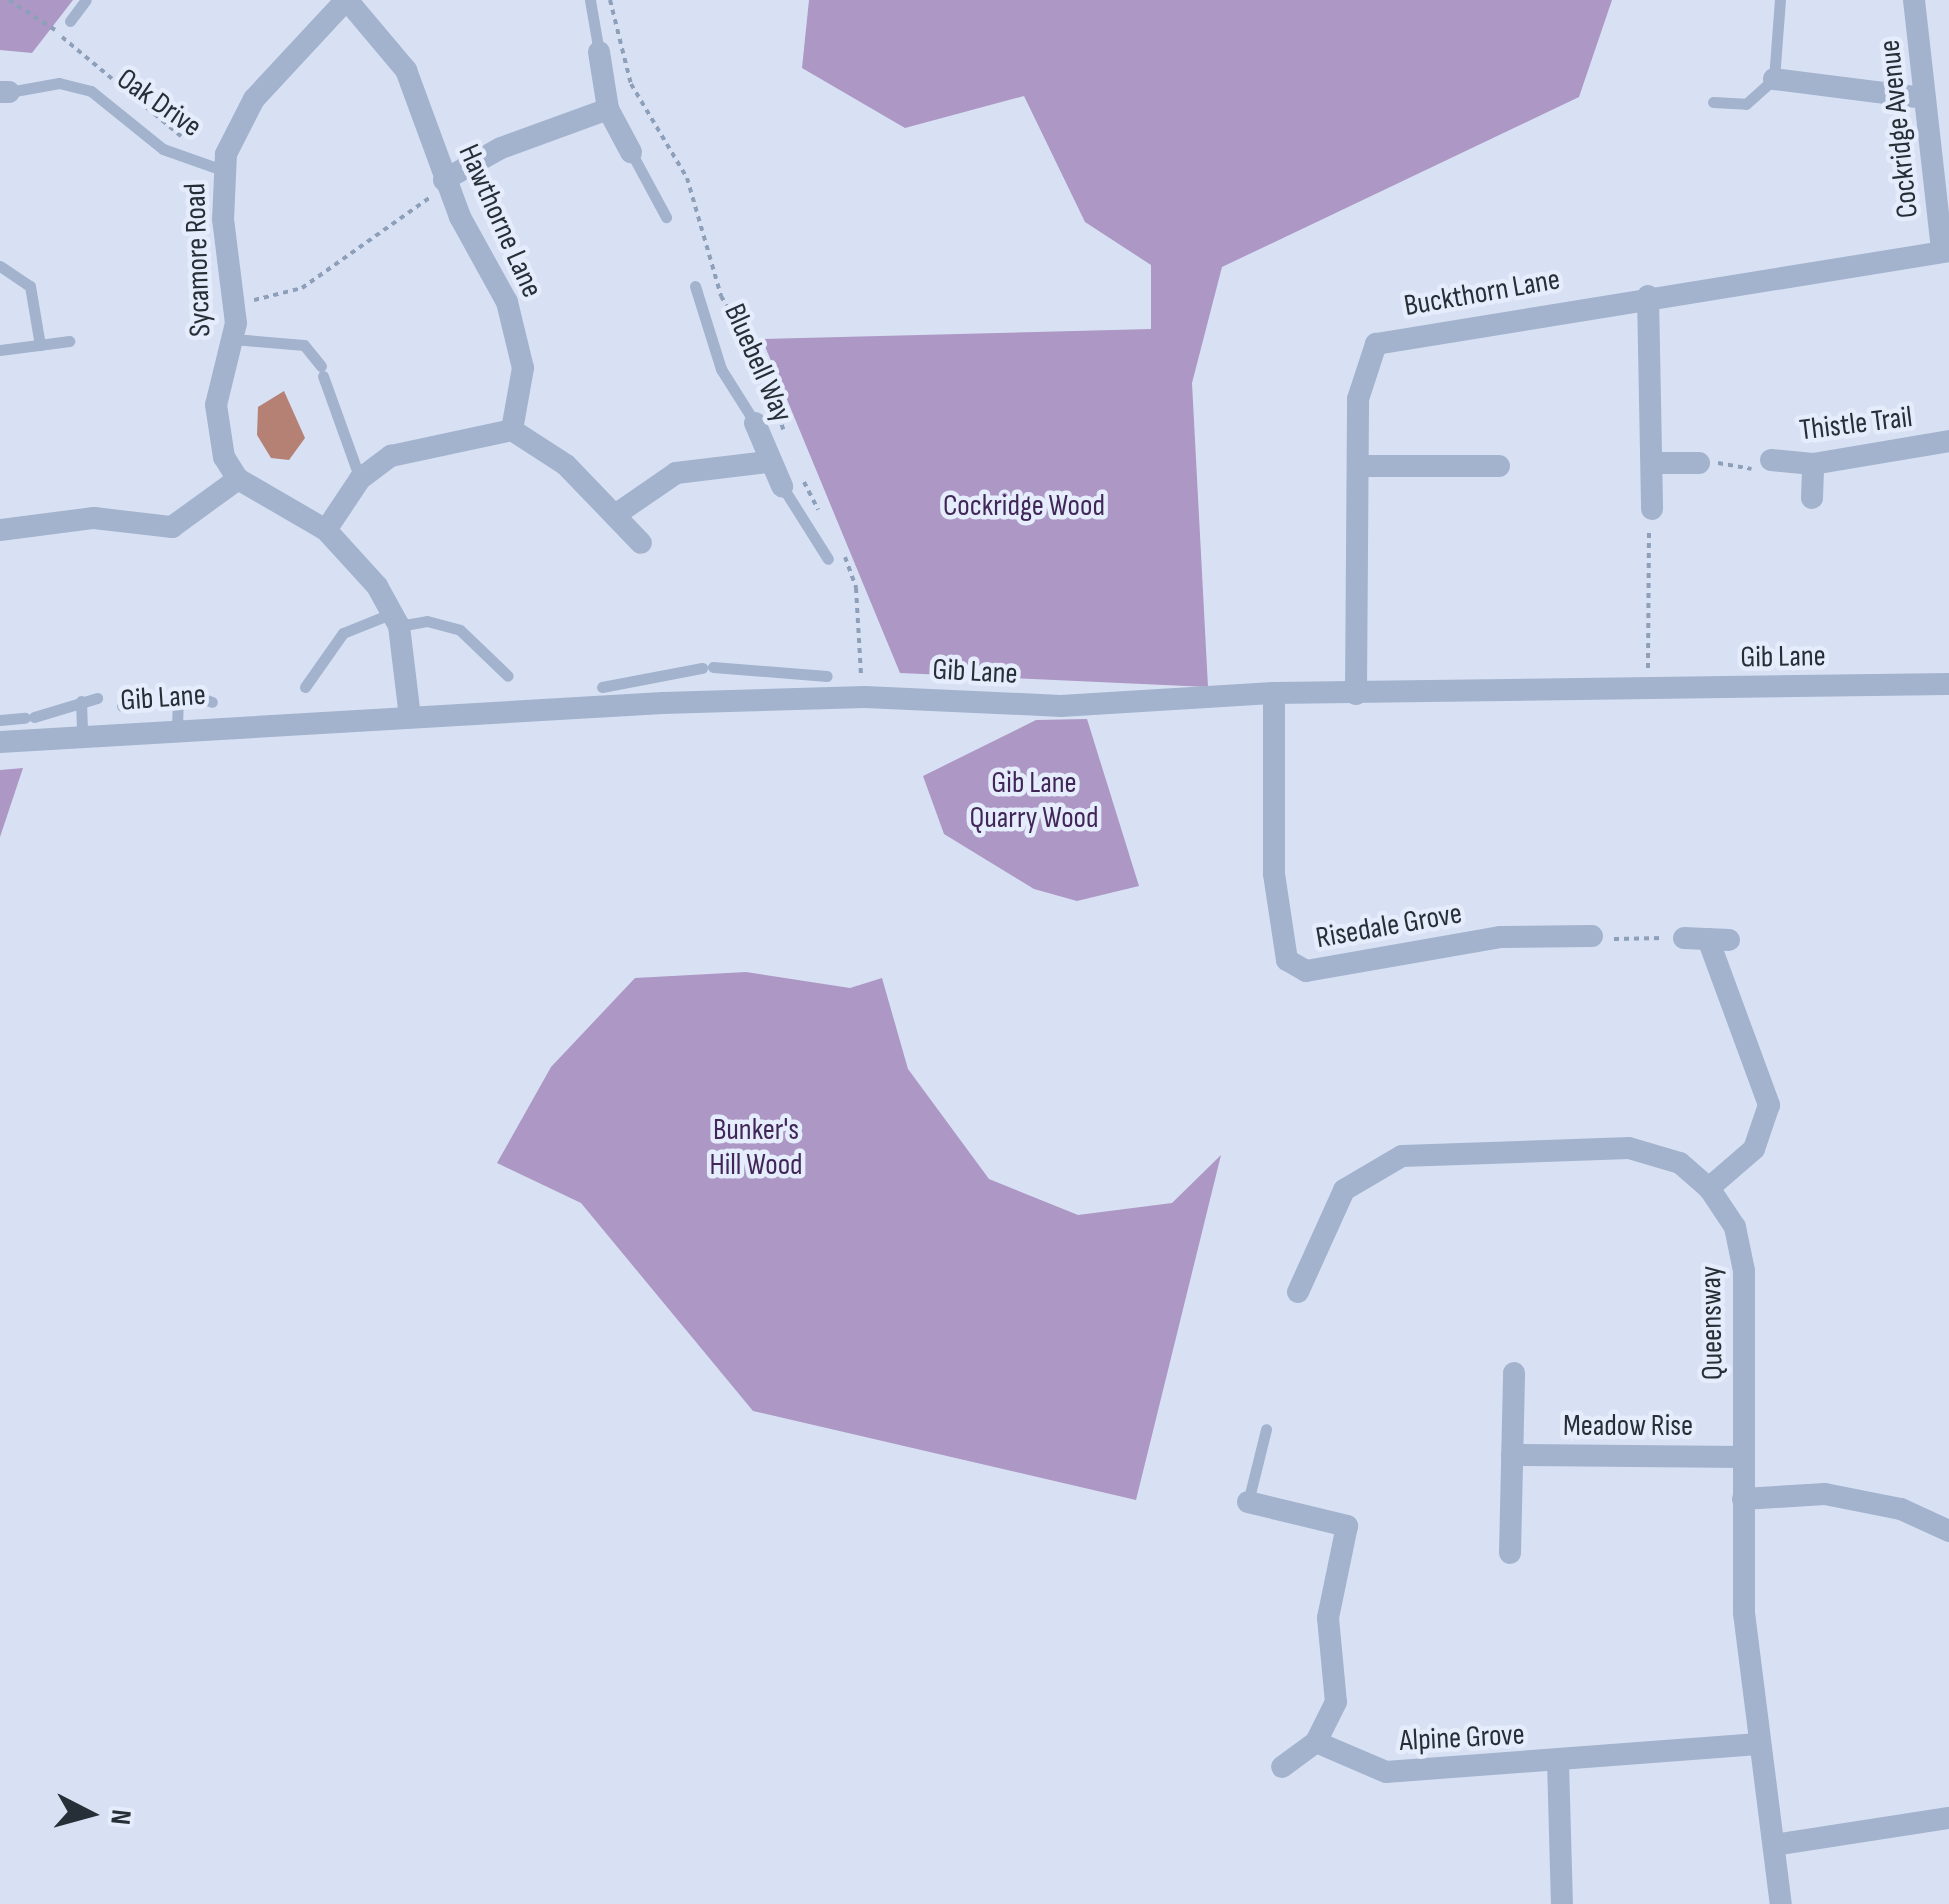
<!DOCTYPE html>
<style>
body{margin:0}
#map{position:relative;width:1949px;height:1904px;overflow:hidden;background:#d8e1f4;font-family:"Sofia Sans Condensed",sans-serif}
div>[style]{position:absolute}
.green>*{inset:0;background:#ad97c4}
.water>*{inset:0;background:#b48174}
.path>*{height:4px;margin-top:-2px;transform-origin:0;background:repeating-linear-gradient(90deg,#8d9fb9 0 5px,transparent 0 10px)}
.lane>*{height:11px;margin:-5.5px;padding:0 5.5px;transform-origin:5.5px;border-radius:5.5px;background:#a3b3cd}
.street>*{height:22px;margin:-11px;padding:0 11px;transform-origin:11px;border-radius:11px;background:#a3b3cd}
span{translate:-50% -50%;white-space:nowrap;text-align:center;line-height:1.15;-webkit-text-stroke:9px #e5ecfb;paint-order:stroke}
.street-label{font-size:30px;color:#262f37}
.park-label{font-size:30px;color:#412758}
.north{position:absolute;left:40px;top:1764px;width:100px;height:100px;-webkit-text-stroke:8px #e5ecfb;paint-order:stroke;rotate:96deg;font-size:28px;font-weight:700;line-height:40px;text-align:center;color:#262f37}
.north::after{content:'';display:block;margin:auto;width:35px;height:45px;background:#262f37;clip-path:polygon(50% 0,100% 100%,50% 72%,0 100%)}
</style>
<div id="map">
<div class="green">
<i style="clip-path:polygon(0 0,73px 0,32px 53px,0 50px)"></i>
<i style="clip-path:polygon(809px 0,1612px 0,1579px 97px,1222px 267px,1192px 383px,1208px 687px,900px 673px,762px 339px,1151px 329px,1151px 265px,1085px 222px,1024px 96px,905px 128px,802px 68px)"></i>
<i style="clip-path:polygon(1087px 719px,1139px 886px,1077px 901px,1034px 889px,944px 834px,923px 776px,1036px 720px)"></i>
<i style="clip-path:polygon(23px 768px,0 837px,0 770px)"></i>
<i style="clip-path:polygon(746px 972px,850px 988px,882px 978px,908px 1069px,989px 1179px,1078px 1215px,1172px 1203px,1221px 1155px,1136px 1500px,753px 1411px,581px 1203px,497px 1163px,551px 1067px,635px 978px)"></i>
</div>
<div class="water">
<i style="clip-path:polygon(284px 391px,305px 438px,289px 460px,271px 458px,257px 435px,258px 407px)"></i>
</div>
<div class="path">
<i style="left:9px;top:0;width:55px;rotate:33.1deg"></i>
<i style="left:610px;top:0;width:87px;rotate:76deg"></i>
<i style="left:631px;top:84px;width:109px;rotate:59.2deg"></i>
<i style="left:687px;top:178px;width:123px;rotate:73.9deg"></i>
<i style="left:721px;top:296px;width:93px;rotate:60.4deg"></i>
<i style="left:767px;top:377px;width:58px;rotate:72.8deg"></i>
<i style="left:62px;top:37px;width:155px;rotate:39.8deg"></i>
<i style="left:254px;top:300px;width:49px;rotate:-14deg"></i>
<i style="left:302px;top:288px;width:156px;rotate:-35.3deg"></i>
<i style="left:1718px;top:463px;width:34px;rotate:10deg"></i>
<i style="left:804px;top:482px;width:31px;rotate:63deg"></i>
<i style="left:845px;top:557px;width:33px;rotate:70deg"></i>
<i style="left:856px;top:588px;width:87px;rotate:86.7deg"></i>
<i style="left:1648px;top:668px;width:140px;rotate:-89.6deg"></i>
<i style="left:1614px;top:939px;width:50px;rotate:-1.1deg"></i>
</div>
<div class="lane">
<i style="left:590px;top:0;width:53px;rotate:80.2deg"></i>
<i style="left:70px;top:21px;width:26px;rotate:-53deg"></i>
<i style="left:9px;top:92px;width:51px;rotate:-10.2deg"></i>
<i style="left:59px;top:83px;width:33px;rotate:14deg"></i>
<i style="left:91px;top:91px;width:92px;rotate:38.9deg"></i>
<i style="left:163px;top:149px;width:66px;rotate:19.5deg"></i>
<i style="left:1713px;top:102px;width:33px;rotate:3deg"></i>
<i style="left:1746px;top:104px;width:38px;rotate:-42deg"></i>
<i style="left:1774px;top:79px;width:79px;rotate:-85.7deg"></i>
<i style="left:631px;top:152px;width:74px;rotate:61.7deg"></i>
<i style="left:0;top:266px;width:36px;rotate:34deg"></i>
<i style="left:30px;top:286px;width:60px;rotate:80.4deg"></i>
<i style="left:695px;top:286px;width:87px;rotate:72.6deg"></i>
<i style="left:721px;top:369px;width:64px;rotate:57.8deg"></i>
<i style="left:233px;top:339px;width:71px;rotate:4.8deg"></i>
<i style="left:304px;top:345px;width:27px;rotate:51deg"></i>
<i style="left:0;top:350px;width:70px;rotate:-7.4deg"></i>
<i style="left:323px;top:376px;width:109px;rotate:70.2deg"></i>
<i style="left:782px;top:486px;width:86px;rotate:57.8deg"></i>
<i style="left:399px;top:626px;width:28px;rotate:-10deg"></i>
<i style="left:427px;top:621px;width:34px;rotate:15deg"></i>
<i style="left:460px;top:630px;width:66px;rotate:43.8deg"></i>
<i style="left:713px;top:667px;width:114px;rotate:4.5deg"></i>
<i style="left:305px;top:687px;width:66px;rotate:-54.9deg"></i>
<i style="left:343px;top:633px;width:54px;rotate:-21.8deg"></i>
<i style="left:602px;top:687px;width:102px;rotate:-10.8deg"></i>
<i style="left:81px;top:701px;width:33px;rotate:88deg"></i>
<i style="left:122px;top:706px;width:71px;rotate:-8.9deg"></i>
<i style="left:192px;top:695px;width:21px;rotate:19deg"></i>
<i style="left:34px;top:717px;width:66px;rotate:-16.8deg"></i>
<i style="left:0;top:720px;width:25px;rotate:-5deg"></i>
<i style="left:177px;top:726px;width:30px;rotate:-88deg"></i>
<i style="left:1248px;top:1502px;width:75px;rotate:-76.1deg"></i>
</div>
<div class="street">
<i style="left:346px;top:0;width:135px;rotate:132.9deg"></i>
<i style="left:254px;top:99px;width:62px;rotate:117deg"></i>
<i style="left:226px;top:154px;width:65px;rotate:92.6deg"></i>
<i style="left:223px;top:219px;width:105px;rotate:82.9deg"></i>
<i style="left:236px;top:323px;width:84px;rotate:103.7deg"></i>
<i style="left:216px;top:405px;width:53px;rotate:81.3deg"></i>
<i style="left:224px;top:457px;width:26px;rotate:58deg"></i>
<i style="left:238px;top:479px;width:102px;rotate:30.1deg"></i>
<i style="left:326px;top:530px;width:76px;rotate:47.7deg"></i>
<i style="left:377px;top:586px;width:46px;rotate:61.2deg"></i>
<i style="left:399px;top:626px;width:92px;rotate:83.1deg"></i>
<i style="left:347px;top:0;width:92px;rotate:49.9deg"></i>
<i style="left:406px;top:70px;width:157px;rotate:69.8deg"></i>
<i style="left:460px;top:217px;width:97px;rotate:61.1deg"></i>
<i style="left:507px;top:302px;width:68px;rotate:76.4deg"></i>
<i style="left:523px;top:368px;width:63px;rotate:100.1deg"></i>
<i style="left:1914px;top:0;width:253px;rotate:83.6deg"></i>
<i style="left:599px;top:52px;width:58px;rotate:81deg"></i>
<i style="left:608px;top:109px;width:49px;rotate:61.9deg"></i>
<i style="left:1774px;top:79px;width:152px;rotate:7.2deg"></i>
<i style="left:0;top:92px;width:9px"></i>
<i style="left:444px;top:180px;width:65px;rotate:-29.3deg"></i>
<i style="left:501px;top:148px;width:114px;rotate:-20deg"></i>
<i style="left:1648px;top:296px;width:213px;rotate:88.9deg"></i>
<i style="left:755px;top:423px;width:69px;rotate:66.8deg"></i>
<i style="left:1771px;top:460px;width:42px;rotate:5.4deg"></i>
<i style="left:1813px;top:464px;width:138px;rotate:-9.6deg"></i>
<i style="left:1652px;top:463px;width:47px"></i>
<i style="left:1358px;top:466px;width:141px"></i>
<i style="left:1812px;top:498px;width:34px;rotate:-88deg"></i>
<i style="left:615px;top:515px;width:74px;rotate:-34.5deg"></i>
<i style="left:676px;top:473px;width:92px;rotate:-6.9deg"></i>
<i style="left:0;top:530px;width:95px;rotate:-7.3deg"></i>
<i style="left:94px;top:518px;width:79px;rotate:6.6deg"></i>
<i style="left:172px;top:527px;width:82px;rotate:-36deg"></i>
<i style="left:326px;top:530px;width:61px;rotate:-56.3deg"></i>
<i style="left:360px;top:479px;width:39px;rotate:-37deg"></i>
<i style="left:391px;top:456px;width:124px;rotate:-12.1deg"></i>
<i style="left:512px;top:430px;width:64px;rotate:32.9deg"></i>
<i style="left:566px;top:465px;width:108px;rotate:46.1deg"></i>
<i style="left:1274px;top:693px;width:181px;rotate:90deg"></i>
<i style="left:1274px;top:874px;width:87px;rotate:81.4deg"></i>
<i style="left:1287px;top:960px;width:22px;rotate:30deg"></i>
<i style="left:1306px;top:971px;width:198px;rotate:-9.9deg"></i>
<i style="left:1501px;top:937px;width:91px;rotate:-0.6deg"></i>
<i style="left:1356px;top:694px;width:295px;rotate:-89.6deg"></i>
<i style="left:1358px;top:399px;width:58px;rotate:-71.9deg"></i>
<i style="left:1376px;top:344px;width:580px;rotate:-9.22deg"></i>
<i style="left:0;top:742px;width:664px;rotate:-3.37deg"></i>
<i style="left:663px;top:703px;width:202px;rotate:-1.7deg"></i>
<i style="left:865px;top:697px;width:196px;rotate:2.6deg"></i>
<i style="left:1061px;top:706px;width:213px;rotate:-3.5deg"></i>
<i style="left:1274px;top:693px;width:675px;rotate:-0.76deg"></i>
<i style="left:1684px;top:938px;width:45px;rotate:2.5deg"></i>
<i style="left:1708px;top:939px;width:177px;rotate:69.8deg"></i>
<i style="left:1769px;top:1105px;width:46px;rotate:108.8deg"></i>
<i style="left:1754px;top:1149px;width:60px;rotate:139.1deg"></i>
<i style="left:1298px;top:1292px;width:112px;rotate:-65.7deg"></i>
<i style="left:1344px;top:1190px;width:67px;rotate:-30.4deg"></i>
<i style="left:1402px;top:1156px;width:227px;rotate:-2deg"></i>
<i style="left:1629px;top:1148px;width:53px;rotate:16.4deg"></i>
<i style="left:1680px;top:1163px;width:38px;rotate:41deg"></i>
<i style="left:1709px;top:1188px;width:47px;rotate:56.3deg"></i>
<i style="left:1735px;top:1227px;width:45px;rotate:78.4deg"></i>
<i style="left:1744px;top:1271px;width:342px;rotate:90deg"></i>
<i style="left:1744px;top:1613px;width:293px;rotate:82.8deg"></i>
<i style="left:1512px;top:1455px;width:231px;rotate:0.5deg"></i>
<i style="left:1743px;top:1499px;width:82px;rotate:-3.5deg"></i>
<i style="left:1825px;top:1494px;width:77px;rotate:11.2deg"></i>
<i style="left:1901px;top:1509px;width:53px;rotate:24.6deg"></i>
<i style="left:1248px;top:1502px;width:102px;rotate:13.6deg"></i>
<i style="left:1347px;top:1526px;width:94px;rotate:101.7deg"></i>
<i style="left:1328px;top:1618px;width:84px;rotate:84.6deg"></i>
<i style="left:1336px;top:1702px;width:45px;rotate:116.6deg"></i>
<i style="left:1316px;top:1742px;width:42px;rotate:143.7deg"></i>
<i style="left:1510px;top:1553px;width:180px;rotate:-88.7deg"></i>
<i style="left:1316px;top:1742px;width:76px;rotate:23.2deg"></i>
<i style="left:1386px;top:1772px;width:370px;rotate:-4.3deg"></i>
<i style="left:1558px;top:1762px;width:142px;rotate:88.4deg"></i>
<i style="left:1774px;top:1845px;width:177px;rotate:-8.8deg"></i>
</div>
<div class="street-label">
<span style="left:159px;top:103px;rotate:35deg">Oak Drive</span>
<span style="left:1899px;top:129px;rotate:-96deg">Cockridge Avenue</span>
<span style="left:500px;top:221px;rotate:66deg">Hawthorne Lane</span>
<span style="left:198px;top:260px;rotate:-92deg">Sycamore Road</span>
<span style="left:1482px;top:293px;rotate:-10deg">Buckthorn Lane</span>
<span style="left:758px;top:363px;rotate:66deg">Bluebell Way</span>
<span style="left:1856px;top:424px;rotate:-7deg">Thistle Trail</span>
<span style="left:1783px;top:657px;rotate:-1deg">Gib Lane</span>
<span style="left:975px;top:672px;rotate:3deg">Gib Lane</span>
<span style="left:163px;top:698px;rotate:-4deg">Gib Lane</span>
<span style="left:1389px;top:926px;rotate:-10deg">Risedale Grove</span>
<span style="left:1712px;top:1323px;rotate:-91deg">Queensway</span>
<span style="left:1628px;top:1426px">Meadow Rise</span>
<span style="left:1462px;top:1738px;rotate:-3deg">Alpine Grove</span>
</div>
<div class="park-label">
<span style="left:1024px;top:506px">Cockridge Wood</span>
<span style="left:1034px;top:800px">Gib Lane<br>Quarry Wood</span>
<span style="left:756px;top:1147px">Bunker's<br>Hill Wood</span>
</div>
<div class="north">N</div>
</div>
